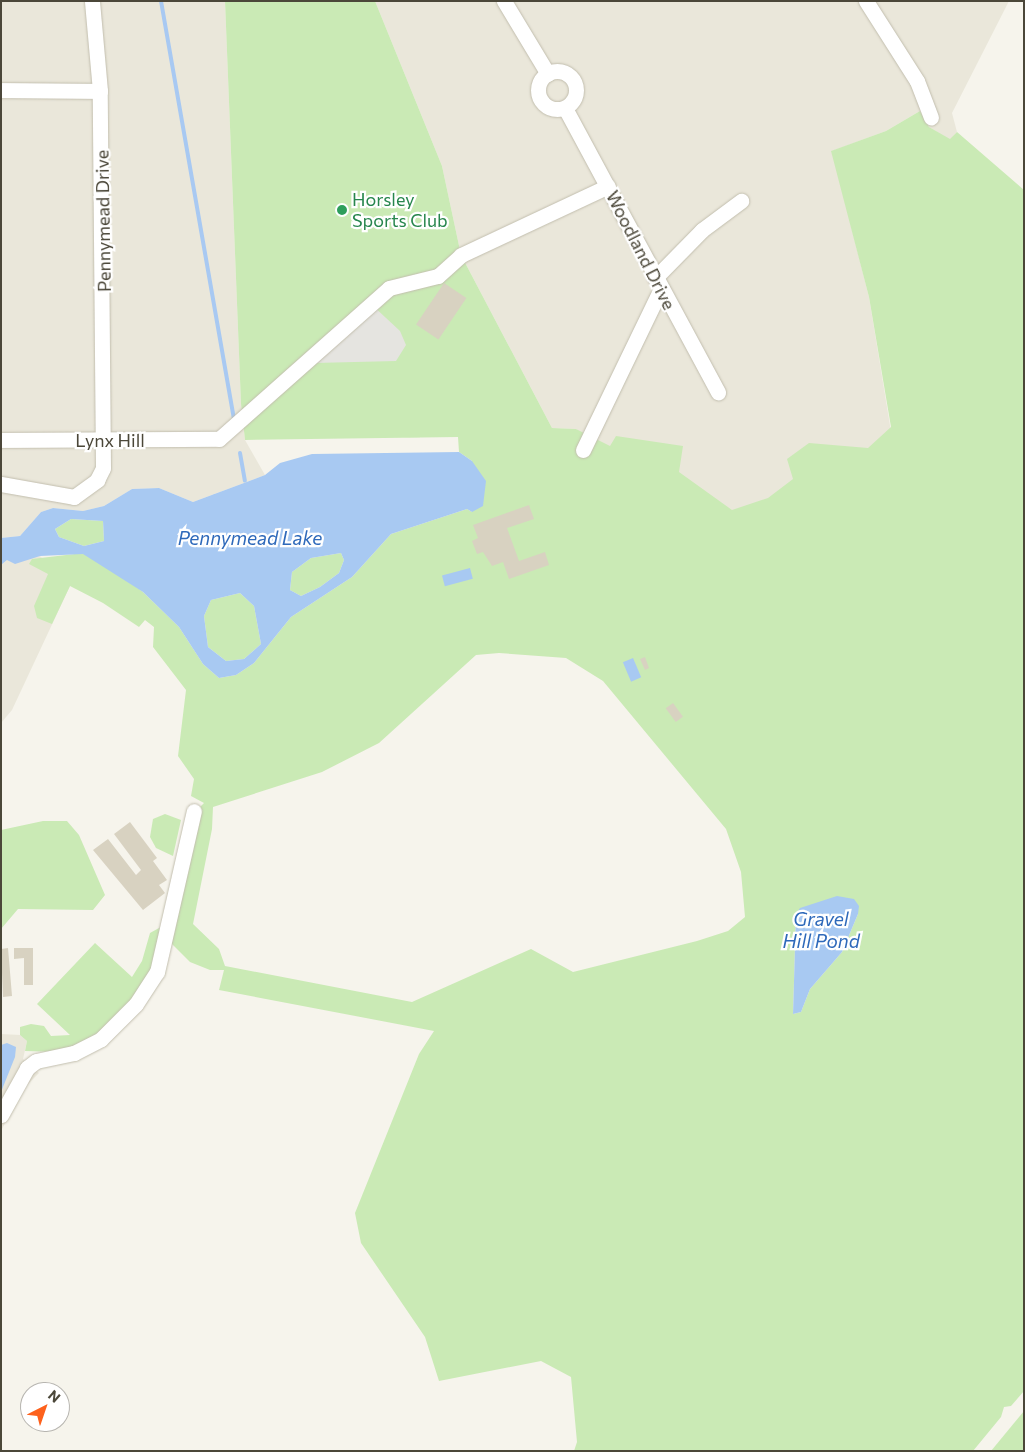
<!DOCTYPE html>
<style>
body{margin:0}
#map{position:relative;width:1025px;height:1452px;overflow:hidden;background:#f6f4ec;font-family:Commissioner,sans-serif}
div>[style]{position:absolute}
.residential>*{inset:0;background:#eae7da}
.green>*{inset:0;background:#caeab5}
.parking>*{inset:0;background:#e5e4e0}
.water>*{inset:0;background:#a8c9f2;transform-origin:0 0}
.stream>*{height:4px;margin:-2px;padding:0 2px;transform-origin:2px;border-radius:2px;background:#a8c9f2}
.building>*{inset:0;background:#d8d2c1;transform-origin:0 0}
.roads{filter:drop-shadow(0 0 1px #c2beae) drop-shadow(0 0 1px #c2beae)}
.minor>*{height:15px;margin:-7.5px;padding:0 7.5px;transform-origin:7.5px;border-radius:7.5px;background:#fff}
.minor>.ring{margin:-7.5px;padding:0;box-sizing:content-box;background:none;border:15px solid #fff;border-radius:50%}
.dots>*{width:14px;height:14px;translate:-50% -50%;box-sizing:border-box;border:2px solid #fff;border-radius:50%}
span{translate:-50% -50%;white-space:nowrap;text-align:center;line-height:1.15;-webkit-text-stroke:4.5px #fff;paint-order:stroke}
.leisure-label{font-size:18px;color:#27864d}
.left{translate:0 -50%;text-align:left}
.street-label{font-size:18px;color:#4b4739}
.water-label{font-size:19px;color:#2e69ba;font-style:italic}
.frame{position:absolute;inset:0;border:2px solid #4b4739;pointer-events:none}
.north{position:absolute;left:20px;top:1382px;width:50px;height:50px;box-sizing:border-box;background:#fff;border:1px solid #b7b5b0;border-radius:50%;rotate:41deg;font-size:14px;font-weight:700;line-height:20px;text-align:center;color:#4b4739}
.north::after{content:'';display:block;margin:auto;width:18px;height:22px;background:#fd611c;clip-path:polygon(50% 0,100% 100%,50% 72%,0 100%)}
</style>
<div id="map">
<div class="residential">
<i style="clip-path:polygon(1px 1px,225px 1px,241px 404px,245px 440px,265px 475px,193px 502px,159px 488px,132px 489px,104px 506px,83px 511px,53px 508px,41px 512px,20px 536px,1px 538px)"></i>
<i style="clip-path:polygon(375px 1px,1009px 1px,952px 113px,957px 132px,950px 140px,929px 127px,920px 111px,886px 131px,832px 151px,869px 297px,897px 468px,756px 563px,576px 429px,552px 428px,461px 255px,442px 166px)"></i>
<i style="clip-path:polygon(40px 556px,70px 586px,12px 710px,1px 723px,1px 565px,7px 560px)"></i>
<i style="clip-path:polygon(1px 1034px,20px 1035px,27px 1041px,23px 1059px,39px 1073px,23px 1089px,1px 1131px)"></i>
</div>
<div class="green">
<i style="clip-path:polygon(evenodd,225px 1px,375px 1px,442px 166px,461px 255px,552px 428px,576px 429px,610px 446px,616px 436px,683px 446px,679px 472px,732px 510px,768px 498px,793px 479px,787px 459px,809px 443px,868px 448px,891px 427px,869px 297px,831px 151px,886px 131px,920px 111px,929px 127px,950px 139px,957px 132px,1024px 190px,1024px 1391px,1011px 1406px,1004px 1407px,1001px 1417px,973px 1451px,574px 1451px,577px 1442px,571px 1377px,541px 1361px,439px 1381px,425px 1337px,361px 1243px,355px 1213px,419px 1054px,434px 1031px,219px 990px,224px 970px,210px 970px,190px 962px,171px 943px,140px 991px,99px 1037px,58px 1052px,25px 1051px,27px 1041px,20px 1035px,20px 1027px,31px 1024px,44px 1026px,51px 1036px,70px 1035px,37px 1004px,95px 943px,132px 977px,142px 961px,150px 933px,168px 923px,190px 817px,204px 803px,191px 796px,194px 779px,178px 756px,186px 690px,153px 647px,154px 627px,145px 620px,139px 627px,103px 603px,70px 586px,52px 624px,37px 618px,34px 606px,48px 574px,29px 564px,32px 559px,83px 553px,102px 562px,143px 592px,179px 627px,203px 664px,219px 678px,236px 675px,254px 663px,291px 617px,352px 577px,391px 534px,467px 509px,472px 512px,472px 461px,459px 452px,458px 437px,245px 440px,241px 404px,225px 1px,499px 653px,566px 658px,603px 681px,726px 829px,741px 872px,745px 917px,728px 931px,697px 941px,573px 972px,531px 949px,412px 1002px,225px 966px,219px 949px,193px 924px,212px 829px,213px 807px,322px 772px,379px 743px,476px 655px,499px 653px,225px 1px,796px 914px,858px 914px,842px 952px,810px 989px,801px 1012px,793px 1014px,796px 914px)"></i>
<i style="clip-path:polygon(71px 519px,103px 521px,104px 541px,84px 546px,59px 537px,55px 529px)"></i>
<i style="clip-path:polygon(341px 553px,344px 560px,339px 573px,320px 587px,301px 596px,290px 590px,292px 572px,311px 558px)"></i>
<i style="clip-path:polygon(240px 593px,254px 606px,261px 644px,244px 659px,226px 661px,208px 647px,204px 616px,211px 600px)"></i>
<i style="clip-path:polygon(165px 814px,181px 820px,173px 856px,156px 848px,150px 837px,153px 819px)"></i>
<i style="clip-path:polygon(43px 821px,67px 821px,79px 835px,105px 895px,93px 910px,18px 909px,1px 929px,1px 830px)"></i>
<i style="clip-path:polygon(1024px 1411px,1024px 1451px,991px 1451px)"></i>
</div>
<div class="parking">
<i style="clip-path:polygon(371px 304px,400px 331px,406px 345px,396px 361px,314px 363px)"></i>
</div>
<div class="water">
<i style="clip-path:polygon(evenodd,459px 452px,472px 461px,486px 481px,483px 506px,472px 512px,467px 509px,391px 534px,352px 577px,291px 617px,254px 663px,236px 675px,219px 678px,203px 664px,179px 627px,143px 592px,83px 554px,40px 556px,15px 564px,7px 560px,1px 565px,1px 538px,20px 536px,41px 512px,53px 508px,83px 511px,104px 506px,132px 489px,159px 488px,193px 502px,265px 475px,280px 463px,312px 454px,459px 452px,71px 519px,103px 521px,104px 541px,84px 546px,59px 537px,55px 529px,71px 519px,459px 452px,341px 553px,344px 560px,339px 573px,320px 587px,301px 596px,290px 590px,292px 572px,311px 558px,341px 553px,459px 452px,240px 593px,254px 606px,261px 644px,244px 659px,226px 661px,208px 647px,204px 616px,211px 600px,240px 593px)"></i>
<i style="left:470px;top:568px;width:11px;height:29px;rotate:75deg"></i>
<i style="left:633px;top:658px;width:21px;height:11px;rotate:67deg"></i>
<i style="clip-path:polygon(837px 896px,854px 899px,859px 906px,858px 914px,842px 952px,810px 989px,801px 1012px,793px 1014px,796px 914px,800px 908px)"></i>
<i style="clip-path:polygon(7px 1043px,16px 1047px,15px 1057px,1px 1092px,1px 1045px)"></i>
</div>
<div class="stream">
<i style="left:161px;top:1px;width:425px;rotate:80.1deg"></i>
<i style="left:240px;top:453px;width:28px;rotate:80deg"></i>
</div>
<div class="building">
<i style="left:444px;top:283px;width:27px;height:50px;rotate:34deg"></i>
<i style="clip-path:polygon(529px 505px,534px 519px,507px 528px,519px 561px,545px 552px,549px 565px,509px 579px,503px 562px,492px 566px,483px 552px,477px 554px,472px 541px,478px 538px,473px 525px)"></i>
<i style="clip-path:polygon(645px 657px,649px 668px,645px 670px,640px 659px)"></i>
<i style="left:673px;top:703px;width:17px;height:9px;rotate:54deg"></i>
<i style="clip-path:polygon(130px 822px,157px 858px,153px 861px,167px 880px,159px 885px,165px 893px,143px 910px,93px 850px,108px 839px,136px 875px,141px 870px,114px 834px)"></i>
<i style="clip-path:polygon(8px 948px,12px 996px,3px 997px,1px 949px)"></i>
<i style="clip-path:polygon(14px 948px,33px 948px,33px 985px,24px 985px,24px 958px,14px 959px)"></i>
</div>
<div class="roads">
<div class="minor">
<i style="left:504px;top:1px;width:85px;rotate:58.9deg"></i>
<i style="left:866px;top:1px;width:95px;rotate:57.5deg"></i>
<i style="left:917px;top:81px;width:39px;rotate:69deg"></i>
<i class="ring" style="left:538px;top:71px;width:23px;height:23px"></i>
<i style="left:1px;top:90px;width:99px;rotate:0.6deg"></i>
<i style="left:565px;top:108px;width:323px;rotate:61.7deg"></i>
<i style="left:655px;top:278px;width:67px;rotate:-45.6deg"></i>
<i style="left:702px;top:230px;width:49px;rotate:-36.6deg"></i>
<i style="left:1px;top:440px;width:218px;rotate:-0.3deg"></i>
<i style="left:219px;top:439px;width:227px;rotate:-41.6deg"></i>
<i style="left:389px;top:288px;width:50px;rotate:-13.8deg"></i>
<i style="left:438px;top:276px;width:31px;rotate:-42deg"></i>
<i style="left:461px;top:255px;width:162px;rotate:-25.1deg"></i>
<i style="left:583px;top:450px;width:179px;rotate:-64.2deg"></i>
<i style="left:1px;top:484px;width:74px;rotate:10.1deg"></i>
<i style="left:74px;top:497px;width:29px;rotate:-36deg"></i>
<i style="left:97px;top:480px;width:13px;rotate:-63deg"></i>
<i style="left:103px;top:468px;width:377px;rotate:-90.5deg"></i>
<i style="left:100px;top:91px;width:90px;rotate:-95.1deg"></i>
<i style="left:1px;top:1115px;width:54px;rotate:-61deg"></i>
<i style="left:27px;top:1068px;width:11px;rotate:-38deg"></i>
<i style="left:36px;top:1061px;width:39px;rotate:-12deg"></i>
<i style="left:74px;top:1053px;width:30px;rotate:-27deg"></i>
<i style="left:101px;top:1039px;width:49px;rotate:-45deg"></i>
<i style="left:136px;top:1004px;width:38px;rotate:-57deg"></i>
<i style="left:157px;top:972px;width:165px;rotate:-77.1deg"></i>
</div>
</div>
<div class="dots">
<i style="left:342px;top:210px;background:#2e9e5b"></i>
</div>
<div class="leisure-label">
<span class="left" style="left:352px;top:210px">Horsley<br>Sports Club</span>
</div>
<div class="street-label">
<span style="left:103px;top:221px;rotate:-91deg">Pennymead Drive</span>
<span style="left:641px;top:250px;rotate:63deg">Woodland Drive</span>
<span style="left:110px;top:440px">Lynx Hill</span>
</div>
<div class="water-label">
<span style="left:250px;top:538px">Pennymead Lake</span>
<span style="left:821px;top:930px">Gravel<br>Hill Pond</span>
</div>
<div class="frame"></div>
<div class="north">N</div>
</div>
